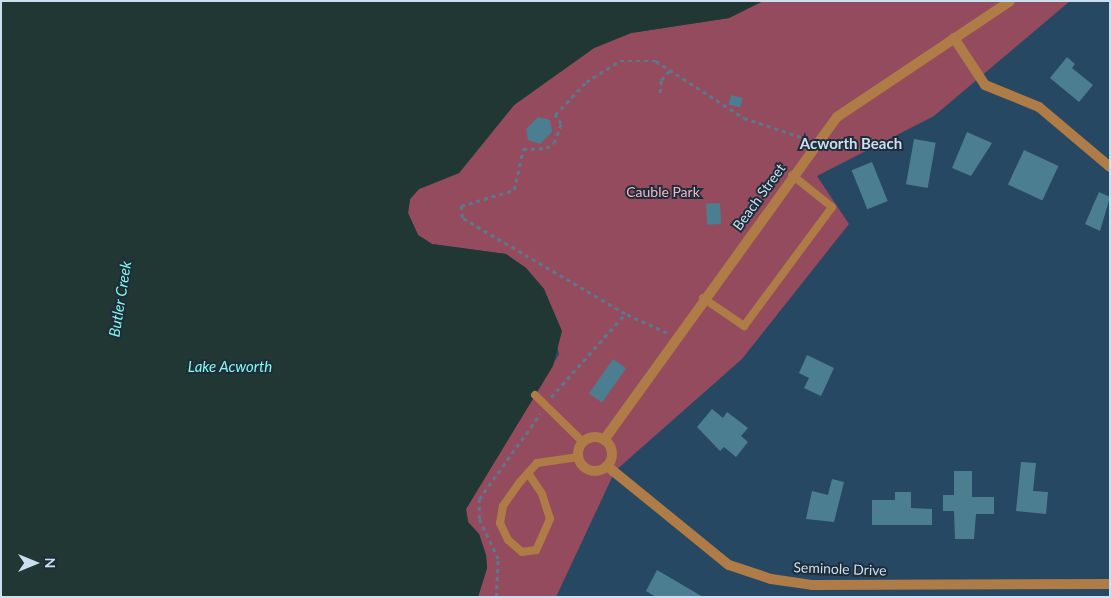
<!DOCTYPE html>
<style>
body{margin:0}
#map{position:relative;width:1111px;height:598px;overflow:hidden;background:#264863;font-family:Lato,sans-serif}
div>[style]{position:absolute}
.green>*{inset:0;background:#934b5d}
.water>*{inset:0;background:#203734}
.building>*{inset:0;background:#4c7e91;transform-origin:0 0}
.path>*{height:2.5px;margin-top:-1.25px;transform-origin:0;background:repeating-linear-gradient(90deg,#5b788f 0 4px,transparent 0 8px)}
.lane>*{height:8px;margin:-4px;padding:0 4px;transform-origin:4px;border-radius:4px;background:#af7b46}
.street>*{height:10px;margin:-5px;padding:0 5px;transform-origin:5px;border-radius:5px;background:#af7b46}
.street>.ring{margin:-5px;padding:0;box-sizing:content-box;background:none;border:10px solid #af7b46;border-radius:50%}
span{translate:-50% -50%;white-space:nowrap;text-align:center;line-height:1.15;-webkit-text-stroke:4px #1e2d3a;paint-order:stroke}
.park-label{font-size:14px;color:#f5b8c5}
.street-label{font-size:14px;color:#ccdfef}
.neighbourhood-label{font-size:15px;color:#ccdfef;font-weight:700}
.water-label{font-size:15px;color:#86faeb;font-style:italic}
.frame{position:absolute;inset:0;border:2px solid #ccdfef;pointer-events:none}
.north{position:absolute;left:10px;top:538px;width:50px;height:50px;-webkit-text-stroke:4px #1e2d3a;paint-order:stroke;rotate:90deg;font-size:14px;font-weight:700;line-height:20px;text-align:center;color:#ccdfef}
.north::after{content:'';display:block;margin:auto;width:18px;height:22px;background:#ccdfef;clip-path:polygon(50% 0,100% 100%,50% 72%,0 100%)}
</style>
<div id="map">
<div class="green">
<i style="clip-path:polygon(763px 1px,1070px 1px,934px 116px,817px 176px,849px 224px,742px 359px,615px 471px,556px 597px,478px 597px,487px 568px,486px 555px,479px 534px,468px 522px,466px 509px,559px 354px,544px 289px,526px 268px,506px 254px,432px 244px,418px 235px,408px 213px,410px 199px,419px 189px,459px 173px,514px 105px,594px 48px,631px 33px,729px 18px)"></i>
</div>
<div class="water">
<i style="clip-path:polygon(1px 1px,763px 1px,729px 18px,631px 33px,594px 48px,514px 105px,459px 173px,419px 189px,410px 199px,408px 213px,418px 235px,432px 244px,506px 254px,526px 268px,544px 289px,562px 331px,553px 366px,466px 509px,468px 522px,479px 534px,486px 555px,487px 568px,478px 597px,1px 597px)"></i>
</div>
<div class="building">
<i style="clip-path:polygon(1067px 57px,1075px 64px,1072px 68px,1093px 85px,1079px 102px,1050px 78px)"></i>
<i style="left:731px;top:95px;width:12px;height:10px;rotate:14deg"></i>
<i style="clip-path:polygon(538px 117px,550px 120px,552px 132px,540px 144px,528px 140px,526px 129px)"></i>
<i style="clip-path:polygon(967px 132px,992px 143px,971px 176px,952px 168px)"></i>
<i style="left:914px;top:139px;width:22px;height:46px;rotate:10deg"></i>
<i style="left:1024px;top:150px;width:38px;height:38px;rotate:25deg"></i>
<i style="left:872px;top:162px;width:42px;height:22px;rotate:68deg"></i>
<i style="clip-path:polygon(1099px 192px,1110px 197px,1100px 231px,1085px 224px)"></i>
<i style="left:720px;top:203px;width:21px;height:14px;rotate:87deg"></i>
<i style="clip-path:polygon(807px 355px,834px 368px,821px 396px,804px 388px,809px 378px,799px 373px)"></i>
<i style="left:613px;top:359px;width:16px;height:42px;rotate:35deg"></i>
<i style="clip-path:polygon(712px 409px,723px 418px,727px 412px,748px 428px,741px 436px,748px 442px,736px 457px,724px 447px,720px 451px,697px 427px)"></i>
<i style="clip-path:polygon(1021px 462px,1036px 463px,1033px 491px,1048px 492px,1046px 514px,1016px 511px)"></i>
<i style="clip-path:polygon(954px 471px,972px 471px,972px 497px,994px 497px,994px 514px,976px 514px,974px 539px,955px 539px,954px 511px,943px 511px,943px 495px,954px 495px)"></i>
<i style="clip-path:polygon(832px 479px,844px 482px,834px 522px,806px 519px,812px 491px,828px 495px)"></i>
<i style="clip-path:polygon(895px 492px,911px 492px,911px 508px,932px 509px,932px 525px,872px 525px,872px 500px,895px 500px)"></i>
<i style="clip-path:polygon(657px 570px,703px 597px,656px 597px,646px 591px)"></i>
</div>
<div class="path">
<i style="left:660px;top:93px;width:13px;rotate:-86deg"></i>
<i style="left:661px;top:80px;width:15px;rotate:-48deg"></i>
<i style="left:667px;top:333px;width:46px;rotate:-155.7deg"></i>
<i style="left:625px;top:314px;width:189px;rotate:-149.5deg"></i>
<i style="left:462px;top:218px;width:12px;rotate:-95deg"></i>
<i style="left:461px;top:206px;width:55px;rotate:-16.8deg"></i>
<i style="left:514px;top:190px;width:42px;rotate:-77.6deg"></i>
<i style="left:523px;top:149px;width:23px;rotate:-2deg"></i>
<i style="left:546px;top:148px;width:9px;rotate:-32deg"></i>
<i style="left:554px;top:143px;width:20px;rotate:-70deg"></i>
<i style="left:561px;top:124px;width:11px;rotate:-124deg"></i>
<i style="left:555px;top:115px;width:45px;rotate:-46.8deg"></i>
<i style="left:586px;top:82px;width:40px;rotate:-32deg"></i>
<i style="left:620px;top:61px;width:36px"></i>
<i style="left:656px;top:61px;width:105px;rotate:32.9deg"></i>
<i style="left:744px;top:118px;width:66px;rotate:18.4deg"></i>
<i style="left:551px;top:397px;width:111px;rotate:-48.3deg"></i>
<i style="left:496px;top:597px;width:38px;rotate:-87deg"></i>
<i style="left:498px;top:559px;width:44px;rotate:-115.4deg"></i>
<i style="left:479px;top:519px;width:20px;rotate:-90deg"></i>
<i style="left:479px;top:499px;width:105px;rotate:-54.3deg"></i>
</div>
<div class="lane">
<i style="left:703px;top:298px;width:50px;rotate:34.3deg"></i>
<i style="left:744px;top:326px;width:148px;rotate:-53.5deg"></i>
<i style="left:832px;top:207px;width:51px;rotate:-141.3deg"></i>
<i style="left:535px;top:395px;width:67px;rotate:44.4deg"></i>
<i style="left:528px;top:473px;width:25px;rotate:56deg"></i>
<i style="left:542px;top:494px;width:26px;rotate:72deg"></i>
<i style="left:550px;top:519px;width:34px;rotate:114deg"></i>
<i style="left:536px;top:550px;width:14px;rotate:172deg"></i>
<i style="left:522px;top:552px;width:18px;rotate:-139deg"></i>
<i style="left:508px;top:540px;width:19px;rotate:-115deg"></i>
<i style="left:500px;top:523px;width:17px;rotate:-80deg"></i>
<i style="left:503px;top:506px;width:29px;rotate:-55deg"></i>
<i style="left:520px;top:482px;width:12px;rotate:-48deg"></i>
<i style="left:528px;top:473px;width:13px;rotate:-48deg"></i>
<i style="left:537px;top:463px;width:42px;rotate:-8.1deg"></i>
</div>
<div class="street">
<i style="left:954px;top:38px;width:56px;rotate:56.6deg"></i>
<i style="left:985px;top:85px;width:58px;rotate:22.2deg"></i>
<i style="left:1039px;top:107px;width:93px;rotate:40.2deg"></i>
<i class="ring" style="left:578px;top:437px;width:24px;height:24px"></i>
<i style="left:604px;top:440px;width:398px;rotate:-54.2deg"></i>
<i style="left:837px;top:117px;width:208px;rotate:-33.8deg"></i>
<i style="left:607px;top:466px;width:157px;rotate:39.1deg"></i>
<i style="left:729px;top:565px;width:44px;rotate:18.4deg"></i>
<i style="left:771px;top:579px;width:41px;rotate:8.3deg"></i>
<i style="left:812px;top:585px;width:298px;rotate:-0.2deg"></i>
</div>
<div class="park-label">
<span style="left:663px;top:192px">Cauble Park</span>
</div>
<div class="street-label">
<span style="left:759px;top:197px;rotate:-54deg">Beach Street</span>
<span style="left:840px;top:569px;rotate:2deg">Seminole Drive</span>
</div>
<div class="neighbourhood-label">
<span style="left:851px;top:144px">Acworth Beach</span>
</div>
<div class="water-label">
<span style="left:120px;top:299px;rotate:-81deg">Butler Creek</span>
<span style="left:230px;top:367px">Lake Acworth</span>
</div>
<div class="frame"></div>
<div class="north">N</div>
</div>
